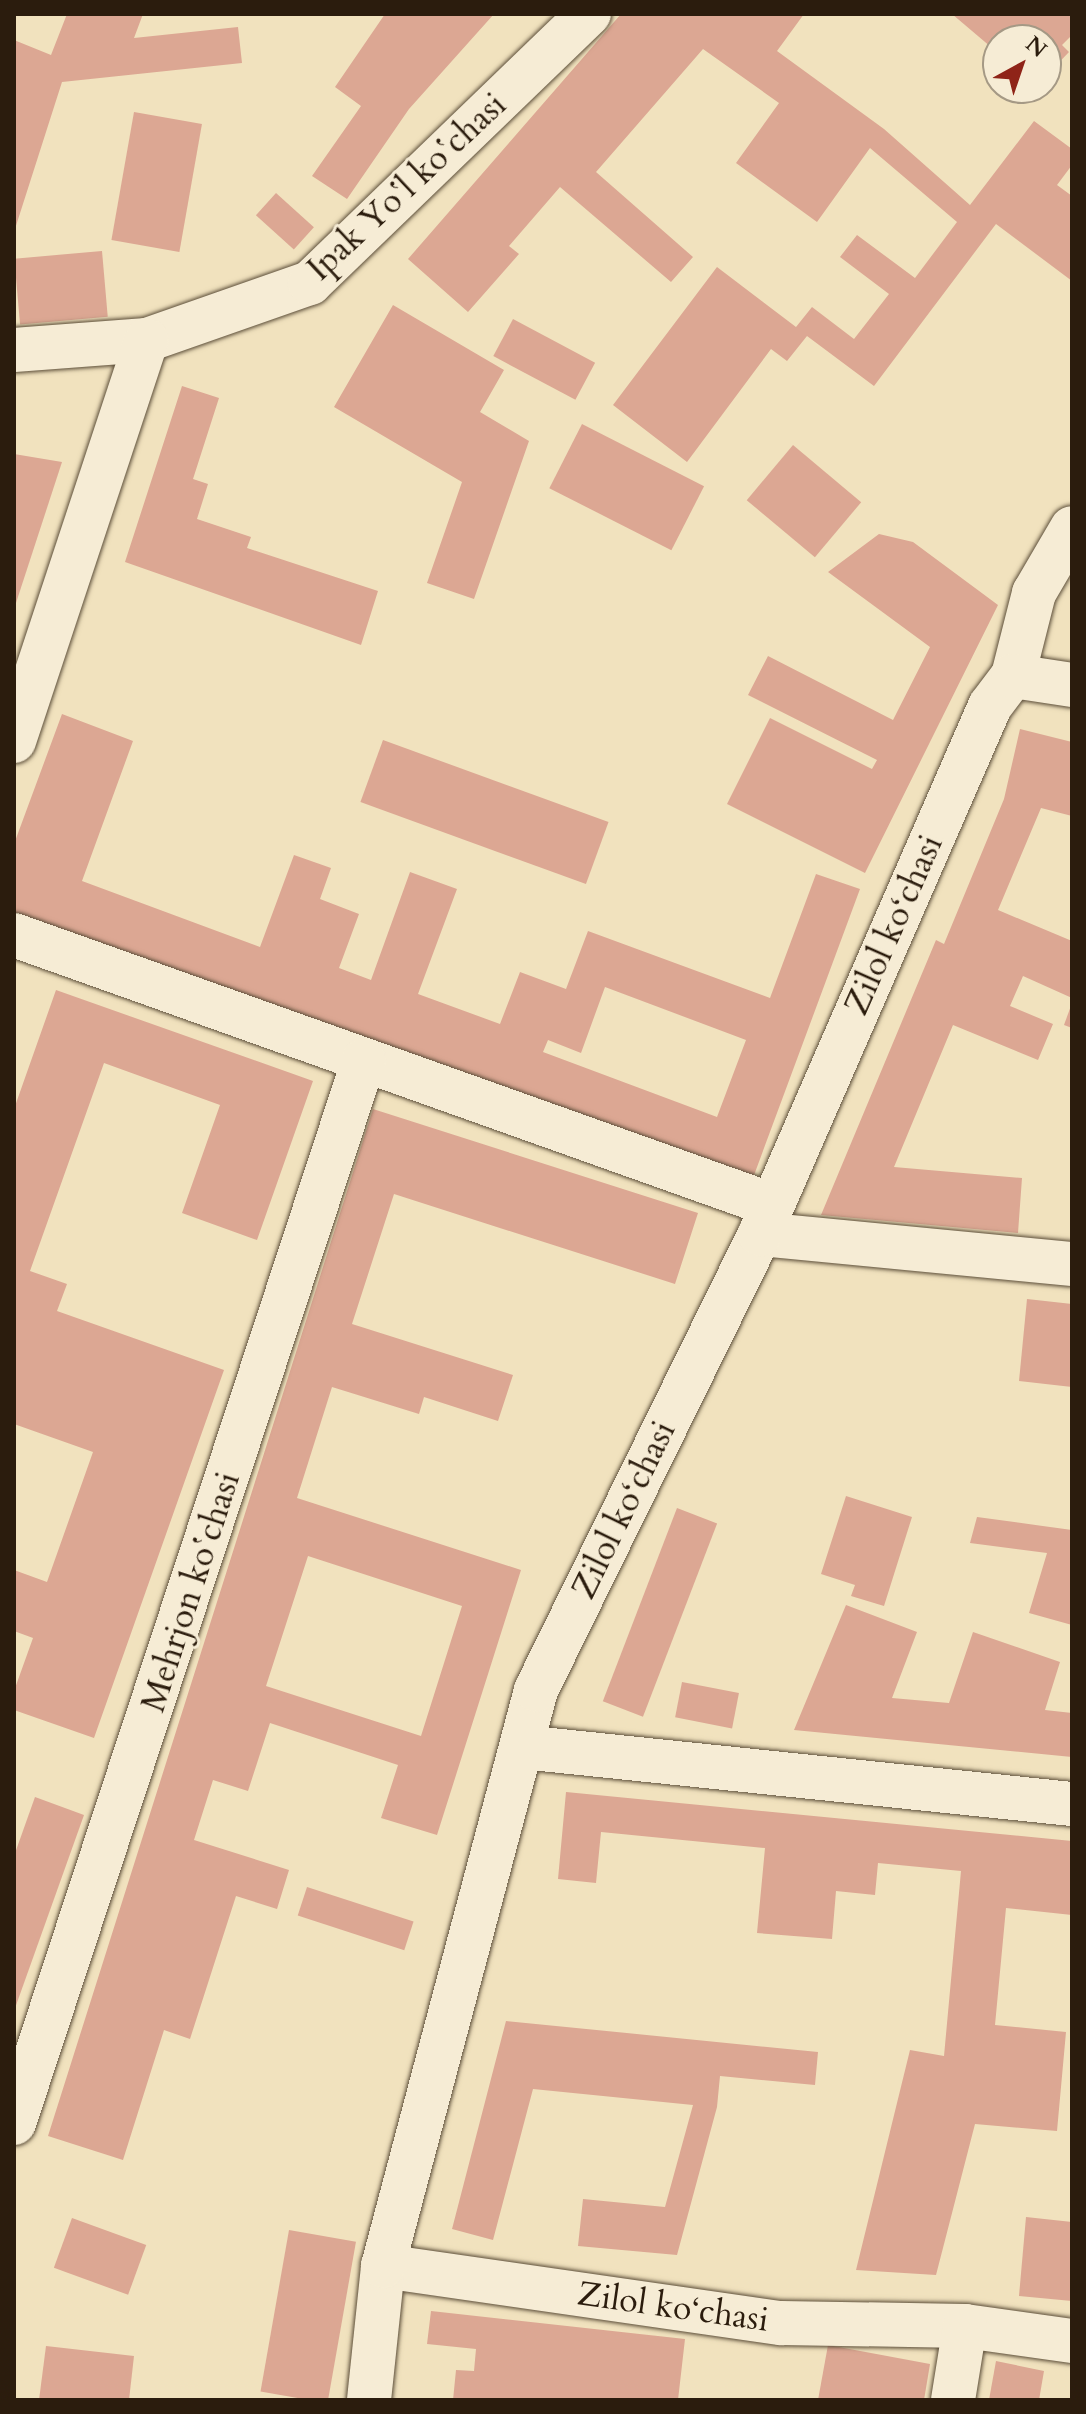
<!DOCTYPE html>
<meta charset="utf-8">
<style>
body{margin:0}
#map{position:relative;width:1086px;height:2414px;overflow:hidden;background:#f1e2be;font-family:Cardo,serif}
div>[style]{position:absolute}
.building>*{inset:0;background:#dca793;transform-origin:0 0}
.roads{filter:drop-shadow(0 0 2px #5c4e39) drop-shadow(0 0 2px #5c4e39)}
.minor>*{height:44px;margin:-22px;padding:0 22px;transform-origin:22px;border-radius:22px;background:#f6ecd5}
span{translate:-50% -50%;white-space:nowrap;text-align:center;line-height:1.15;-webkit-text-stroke:6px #f6ecd5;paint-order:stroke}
.street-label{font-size:34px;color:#2b1c0d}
.frame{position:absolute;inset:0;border:16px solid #2b1c0d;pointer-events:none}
.north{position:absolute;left:982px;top:24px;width:80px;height:80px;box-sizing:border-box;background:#f6ecd5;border:2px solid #a59985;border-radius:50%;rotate:40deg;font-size:22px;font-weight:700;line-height:32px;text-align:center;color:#2b1c0d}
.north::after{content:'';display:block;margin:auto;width:28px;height:36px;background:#8f2418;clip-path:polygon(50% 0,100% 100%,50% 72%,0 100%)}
</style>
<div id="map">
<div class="building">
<i style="clip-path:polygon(67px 14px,143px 14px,134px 38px,238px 27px,242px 63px,62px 82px,14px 232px,14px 40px,51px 55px)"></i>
<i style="clip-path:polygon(385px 14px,494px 14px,409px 109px,347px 199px,312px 176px,361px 106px,335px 87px)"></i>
<i style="clip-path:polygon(621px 14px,804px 14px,777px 51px,884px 129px,970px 205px,1034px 121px,1072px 149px,1072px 165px,1057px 185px,1072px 196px,1072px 281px,996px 224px,874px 386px,807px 336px,787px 361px,771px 349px,687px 462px,613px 405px,717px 267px,796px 327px,812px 307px,854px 339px,889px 294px,840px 257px,857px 235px,915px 278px,957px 222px,870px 148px,817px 222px,736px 163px,779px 103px,703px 49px,596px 172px,693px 257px,671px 282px,560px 187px,509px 246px,519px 254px,468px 312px,408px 259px)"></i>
<i style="clip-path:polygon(952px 14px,1072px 14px,1072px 35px,1062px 45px,1069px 52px,1046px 76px,1046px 40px,998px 40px,998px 53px)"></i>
<i style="left:134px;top:112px;width:69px;height:130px;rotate:10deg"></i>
<i style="left:276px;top:193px;width:51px;height:30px;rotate:42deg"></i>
<i style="left:102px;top:251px;width:66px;height:88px;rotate:85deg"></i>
<i style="clip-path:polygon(393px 305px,504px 370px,480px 412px,529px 441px,474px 599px,427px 583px,462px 482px,334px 407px)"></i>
<i style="left:513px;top:319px;width:93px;height:42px;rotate:28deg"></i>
<i style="clip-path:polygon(182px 386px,219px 398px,193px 479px,208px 484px,197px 519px,251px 537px,247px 548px,378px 591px,361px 645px,125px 562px)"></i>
<i style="left:582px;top:424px;width:137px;height:72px;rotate:27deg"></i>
<i style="left:793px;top:445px;width:89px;height:72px;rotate:40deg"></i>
<i style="clip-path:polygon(14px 454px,62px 462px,15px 606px,14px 606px)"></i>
<i style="clip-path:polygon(879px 534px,913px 542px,998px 605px,865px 873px,727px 804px,770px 718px,872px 769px,877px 760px,748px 695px,768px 656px,893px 720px,930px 647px,828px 572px)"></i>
<i style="clip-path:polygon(evenodd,62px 714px,133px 741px,82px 881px,260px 947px,294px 855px,331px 868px,320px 899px,359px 914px,339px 968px,371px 980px,410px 872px,457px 889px,418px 994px,500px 1024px,520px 972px,566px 989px,588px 931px,770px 998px,816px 874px,860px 889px,750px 1186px,14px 912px,14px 844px,62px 714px,605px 987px,746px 1040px,717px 1117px,543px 1052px,548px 1040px,581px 1053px,605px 987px)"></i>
<i style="clip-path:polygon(1020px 729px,1072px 742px,1072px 816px,1041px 808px,998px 910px,1072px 941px,1072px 998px,1023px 976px,1010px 1006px,1053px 1024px,1038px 1060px,953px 1025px,894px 1167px,1022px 1178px,1018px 1233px,821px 1215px,936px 940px,944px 944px,1004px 799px)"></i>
<i style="left:383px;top:740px;width:240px;height:66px;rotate:20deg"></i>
<i style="clip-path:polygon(56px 990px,313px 1081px,257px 1240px,182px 1213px,220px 1105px,104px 1063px,30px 1271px,67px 1284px,57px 1311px,224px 1370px,94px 1738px,14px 1710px,14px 1691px,33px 1638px,14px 1631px,14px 1570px,47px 1582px,93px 1452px,14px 1424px,14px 1109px)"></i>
<i style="clip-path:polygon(1072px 1003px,1072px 1028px,1064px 1025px)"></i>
<i style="clip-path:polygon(evenodd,373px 1109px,698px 1213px,675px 1284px,394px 1194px,352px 1324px,513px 1375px,498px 1421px,424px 1397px,419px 1414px,332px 1387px,297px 1498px,521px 1570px,437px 1835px,381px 1818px,398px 1765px,270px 1723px,248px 1791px,213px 1780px,194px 1840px,289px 1870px,277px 1909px,236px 1896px,190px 2039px,164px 2030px,123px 2160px,48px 2136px,373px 1109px,308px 1556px,462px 1606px,421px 1736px,266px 1686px,308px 1556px)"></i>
<i style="clip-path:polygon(1027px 1299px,1072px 1304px,1072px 1387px,1019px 1381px)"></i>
<i style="clip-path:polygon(846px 1496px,912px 1517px,884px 1606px,851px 1596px,855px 1585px,821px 1574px)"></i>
<i style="left:677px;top:1508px;width:43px;height:207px;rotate:21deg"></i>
<i style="clip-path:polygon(977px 1517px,1072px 1530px,1072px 1625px,1029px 1613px,1047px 1553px,970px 1543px)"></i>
<i style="clip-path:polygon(846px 1605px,917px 1632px,892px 1698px,949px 1703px,973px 1632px,1060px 1662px,1045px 1710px,1072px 1713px,1072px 1757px,794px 1730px)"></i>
<i style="left:682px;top:1682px;width:58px;height:36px;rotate:11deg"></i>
<i style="clip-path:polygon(566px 1792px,1072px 1841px,1072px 1915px,1006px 1908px,995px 2025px,1066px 2032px,1057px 2131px,975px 2124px,936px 2275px,856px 2270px,910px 2050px,944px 2056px,961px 1871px,878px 1863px,875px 1895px,836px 1891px,832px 1939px,757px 1933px,765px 1848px,601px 1832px,596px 1883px,558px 1879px)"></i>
<i style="clip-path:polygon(35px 1797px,84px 1815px,14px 2011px,14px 1856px)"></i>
<i style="left:307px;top:1887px;width:112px;height:30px;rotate:18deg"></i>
<i style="clip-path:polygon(506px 2021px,818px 2052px,815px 2085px,720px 2076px,717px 2107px,677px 2255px,578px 2246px,583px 2199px,665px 2207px,693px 2105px,533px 2089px,493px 2240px,452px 2229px)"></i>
<i style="clip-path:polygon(1026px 2217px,1072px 2222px,1072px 2301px,1019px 2296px)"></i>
<i style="left:72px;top:2218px;width:79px;height:53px;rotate:20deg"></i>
<i style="left:289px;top:2230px;width:68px;height:164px;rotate:10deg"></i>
<i style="clip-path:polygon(431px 2311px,685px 2339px,678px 2400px,453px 2400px,456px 2370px,474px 2371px,476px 2349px,427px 2344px)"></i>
<i style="clip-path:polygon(828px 2345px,930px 2364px,924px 2400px,818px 2400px)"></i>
<i style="clip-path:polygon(46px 2346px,134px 2356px,129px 2400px,39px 2400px)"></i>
<i style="clip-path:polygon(996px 2361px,1044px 2371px,1039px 2400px,989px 2400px)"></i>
</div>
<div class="roads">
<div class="minor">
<i style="left:14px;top:350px;width:133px;rotate:-4.3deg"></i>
<i style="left:147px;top:340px;width:173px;rotate:-19.3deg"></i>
<i style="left:310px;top:283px;width:388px;rotate:-44deg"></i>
<i style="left:1013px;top:676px;width:86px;rotate:-75.8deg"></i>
<i style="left:1034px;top:593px;width:75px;rotate:-59.7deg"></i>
<i style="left:14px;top:741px;width:422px;rotate:-71.7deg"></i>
<i style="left:14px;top:935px;width:805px;rotate:19.61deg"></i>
<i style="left:760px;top:1234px;width:313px;rotate:5.5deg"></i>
<i style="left:522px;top:1747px;width:553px;rotate:5.92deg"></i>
<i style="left:14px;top:2123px;width:1119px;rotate:-71.78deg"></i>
<i style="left:383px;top:2266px;width:402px;rotate:8.2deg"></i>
<i style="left:781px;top:2323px;width:184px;rotate:0.9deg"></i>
<i style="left:965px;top:2326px;width:108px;rotate:8deg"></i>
<i style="left:369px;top:2400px;width:135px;rotate:-84deg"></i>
<i style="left:383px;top:2266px;width:596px;rotate:-75.12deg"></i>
<i style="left:536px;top:1690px;width:508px;rotate:-63.84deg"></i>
<i style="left:760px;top:1234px;width:576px;rotate:-66.46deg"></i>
<i style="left:990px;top:706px;width:38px;rotate:-53deg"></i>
<i style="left:1013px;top:676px;width:60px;rotate:8.7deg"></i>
<i style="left:953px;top:2400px;width:75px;rotate:-80.8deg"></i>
</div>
</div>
<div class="street-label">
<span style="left:407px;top:187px;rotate:-43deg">Ipak Yoʻl koʻchasi</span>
<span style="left:894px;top:925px;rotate:-66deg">Zilol ko‘chasi</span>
<span style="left:624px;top:1510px;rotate:-64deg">Zilol ko‘chasi</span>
<span style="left:191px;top:1592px;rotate:-72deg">Mehrjon koʻchasi</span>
<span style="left:673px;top:2307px;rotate:8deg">Zilol ko‘chasi</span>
</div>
<div class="frame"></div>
<div class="north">N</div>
</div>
